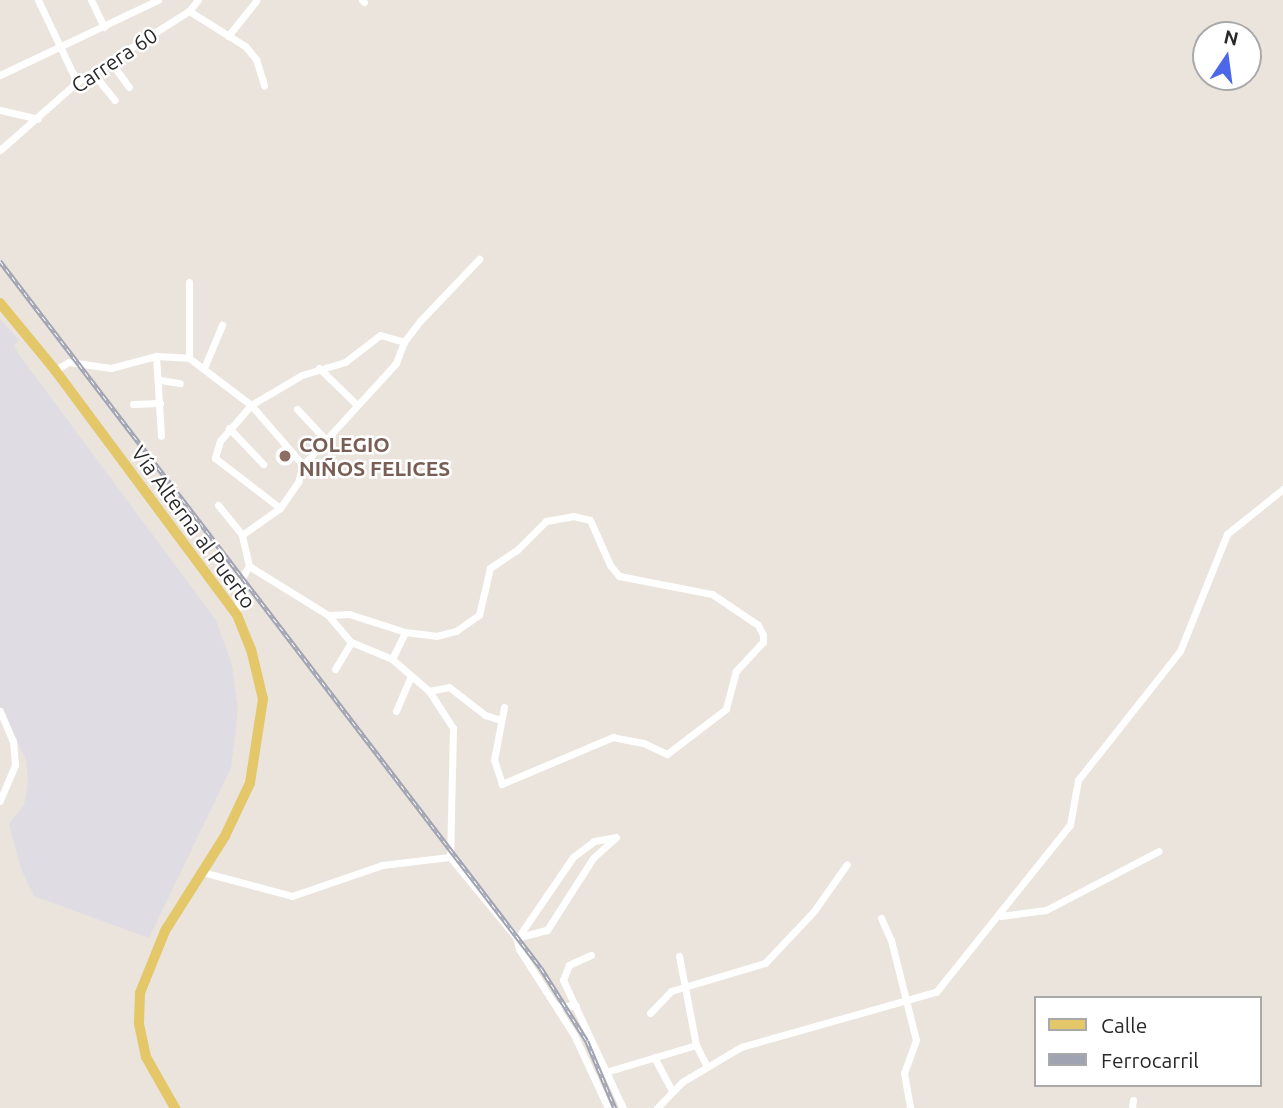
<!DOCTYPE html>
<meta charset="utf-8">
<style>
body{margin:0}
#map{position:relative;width:1283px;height:1108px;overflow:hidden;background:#eae4dd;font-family:Ubuntu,sans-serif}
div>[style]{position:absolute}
.industrial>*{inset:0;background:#dfdde3}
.street>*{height:7px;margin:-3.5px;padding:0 3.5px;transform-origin:3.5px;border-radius:3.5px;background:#fff}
.primary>*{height:10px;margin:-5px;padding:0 5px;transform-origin:5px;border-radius:5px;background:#e3c769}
.rail>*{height:4.5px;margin-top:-2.25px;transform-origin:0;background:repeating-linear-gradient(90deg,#fff 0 5px,#a0a3b2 0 10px);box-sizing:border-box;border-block:2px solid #a0a3b2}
.dots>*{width:19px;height:19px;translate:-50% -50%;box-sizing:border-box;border:4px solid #fff;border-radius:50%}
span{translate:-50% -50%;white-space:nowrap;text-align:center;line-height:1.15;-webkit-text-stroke:5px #fff;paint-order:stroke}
.street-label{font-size:21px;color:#292929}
.education-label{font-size:21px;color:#785e54;font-weight:700}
.left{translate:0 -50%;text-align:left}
.legend{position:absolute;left:1034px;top:996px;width:228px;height:91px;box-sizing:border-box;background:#fff;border:2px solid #a9a9a9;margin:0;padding:9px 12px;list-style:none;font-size:21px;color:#292929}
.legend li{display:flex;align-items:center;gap:14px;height:35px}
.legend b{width:35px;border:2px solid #a9a9a9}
.north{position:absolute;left:1192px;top:21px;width:70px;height:70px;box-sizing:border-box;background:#fff;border:2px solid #a9a9a9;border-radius:50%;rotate:13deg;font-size:19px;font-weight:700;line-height:28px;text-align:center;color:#292929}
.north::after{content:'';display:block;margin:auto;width:24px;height:32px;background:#4c68e8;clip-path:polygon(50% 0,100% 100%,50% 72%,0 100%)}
</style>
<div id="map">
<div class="industrial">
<i style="clip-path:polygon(0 319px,19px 340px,14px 346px,20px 356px,216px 620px,232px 665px,238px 710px,231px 768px,149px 938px,34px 896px,21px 869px,9px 824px,24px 805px,28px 781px,26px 760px,0 705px)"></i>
</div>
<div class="street">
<i style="left:38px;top:0;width:91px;rotate:64.6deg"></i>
<i style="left:91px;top:0;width:30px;rotate:64deg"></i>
<i style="left:362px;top:0;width:3px;rotate:45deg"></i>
<i style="left:189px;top:11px;width:66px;rotate:32deg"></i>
<i style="left:245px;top:46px;width:17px;rotate:50deg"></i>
<i style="left:256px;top:59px;width:28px;rotate:73deg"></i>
<i style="left:228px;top:36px;width:45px;rotate:-51.3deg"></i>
<i style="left:110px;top:61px;width:32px;rotate:54deg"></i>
<i style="left:92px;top:72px;width:36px;rotate:51deg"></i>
<i style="left:0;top:75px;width:175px;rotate:-25.4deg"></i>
<i style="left:0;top:110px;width:39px;rotate:13deg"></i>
<i style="left:0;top:150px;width:103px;rotate:-41.4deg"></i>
<i style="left:77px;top:82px;width:133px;rotate:-32.4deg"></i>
<i style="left:189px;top:11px;width:14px;rotate:-51deg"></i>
<i style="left:156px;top:356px;width:80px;rotate:86.4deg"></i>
<i style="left:189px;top:358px;width:76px;rotate:-90deg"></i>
<i style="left:204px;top:368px;width:47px;rotate:-67.3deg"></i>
<i style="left:319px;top:368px;width:52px;rotate:44.2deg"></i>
<i style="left:55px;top:370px;width:16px;rotate:-30deg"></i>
<i style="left:69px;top:362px;width:42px;rotate:8.1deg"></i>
<i style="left:111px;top:368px;width:47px;rotate:-14.9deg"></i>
<i style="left:156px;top:356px;width:33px;rotate:3deg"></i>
<i style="left:189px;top:358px;width:78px;rotate:37.2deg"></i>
<i style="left:251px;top:405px;width:79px;rotate:49.1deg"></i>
<i style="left:160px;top:380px;width:20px;rotate:9deg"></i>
<i style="left:133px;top:404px;width:27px;rotate:-2deg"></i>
<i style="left:297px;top:409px;width:45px;rotate:46.8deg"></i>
<i style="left:229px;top:428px;width:50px;rotate:46.6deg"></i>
<i style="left:218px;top:505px;width:38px;rotate:51deg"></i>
<i style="left:280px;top:508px;width:82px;rotate:-142.4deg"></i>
<i style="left:215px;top:458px;width:18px;rotate:-74deg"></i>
<i style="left:220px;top:441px;width:48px;rotate:-49.3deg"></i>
<i style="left:251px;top:405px;width:59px;rotate:-30.5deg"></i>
<i style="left:302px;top:375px;width:45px;rotate:-16.8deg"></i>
<i style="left:345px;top:362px;width:44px;rotate:-37.6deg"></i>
<i style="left:380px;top:335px;width:25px;rotate:16deg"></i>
<i style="left:249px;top:566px;width:93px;rotate:31.8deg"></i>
<i style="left:328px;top:615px;width:35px;rotate:50deg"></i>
<i style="left:351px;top:642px;width:44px;rotate:22.5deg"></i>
<i style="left:392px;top:659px;width:49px;rotate:40.9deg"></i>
<i style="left:429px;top:691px;width:44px;rotate:57deg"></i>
<i style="left:453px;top:728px;width:129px;rotate:91.3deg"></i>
<i style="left:237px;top:614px;width:31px;rotate:-86deg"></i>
<i style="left:239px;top:583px;width:20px;rotate:-60deg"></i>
<i style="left:249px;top:566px;width:32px;rotate:-103deg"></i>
<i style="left:242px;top:535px;width:47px;rotate:-35.4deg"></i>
<i style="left:280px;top:508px;width:32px;rotate:-55deg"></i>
<i style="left:298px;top:482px;width:18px;rotate:-74deg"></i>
<i style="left:303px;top:465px;width:138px;rotate:-47.6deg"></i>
<i style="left:396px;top:363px;width:22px;rotate:-69deg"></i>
<i style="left:404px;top:342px;width:26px;rotate:-53deg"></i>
<i style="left:420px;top:321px;width:86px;rotate:-46.4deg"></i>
<i style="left:328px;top:615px;width:21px;rotate:-3deg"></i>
<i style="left:349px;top:614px;width:59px;rotate:17.8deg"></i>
<i style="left:405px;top:632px;width:31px;rotate:7deg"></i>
<i style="left:436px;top:636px;width:21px;rotate:-14deg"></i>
<i style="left:456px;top:631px;width:28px;rotate:-35deg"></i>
<i style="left:479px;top:615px;width:48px;rotate:-76.8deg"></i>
<i style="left:490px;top:568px;width:32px;rotate:-34deg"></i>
<i style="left:517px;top:550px;width:41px;rotate:-45deg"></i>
<i style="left:546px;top:521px;width:27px;rotate:-10deg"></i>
<i style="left:573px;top:516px;width:17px;rotate:13deg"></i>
<i style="left:590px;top:520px;width:49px;rotate:66deg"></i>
<i style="left:610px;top:565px;width:14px;rotate:51deg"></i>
<i style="left:619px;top:576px;width:95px;rotate:11deg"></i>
<i style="left:712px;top:594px;width:55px;rotate:34deg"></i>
<i style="left:758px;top:625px;width:11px;rotate:63deg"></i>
<i style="left:763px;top:635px;width:7px;rotate:90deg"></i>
<i style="left:763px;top:642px;width:40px;rotate:133deg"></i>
<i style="left:736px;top:671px;width:39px;rotate:105deg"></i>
<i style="left:726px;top:709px;width:74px;rotate:142.7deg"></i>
<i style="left:667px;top:754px;width:26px;rotate:-155deg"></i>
<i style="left:643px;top:743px;width:31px;rotate:-169deg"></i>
<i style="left:613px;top:737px;width:121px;rotate:157.1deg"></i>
<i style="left:502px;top:784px;width:25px;rotate:-108deg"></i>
<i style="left:494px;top:760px;width:54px;rotate:-79.3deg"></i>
<i style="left:392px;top:659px;width:30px;rotate:-64deg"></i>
<i style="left:335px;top:669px;width:31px;rotate:-59deg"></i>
<i style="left:429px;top:691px;width:20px;rotate:-11deg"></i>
<i style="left:449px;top:687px;width:46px;rotate:37.9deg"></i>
<i style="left:485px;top:715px;width:16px;rotate:18deg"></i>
<i style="left:0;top:711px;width:33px;rotate:67deg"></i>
<i style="left:13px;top:741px;width:24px;rotate:85deg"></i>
<i style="left:15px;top:765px;width:39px;rotate:113deg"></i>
<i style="left:396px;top:711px;width:38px;rotate:-67deg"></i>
<i style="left:202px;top:872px;width:93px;rotate:14.9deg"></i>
<i style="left:292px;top:896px;width:95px;rotate:-19deg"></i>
<i style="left:382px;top:865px;width:68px;rotate:-6.7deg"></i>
<i style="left:450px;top:857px;width:104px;rotate:50.5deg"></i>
<i style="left:516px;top:937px;width:12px;rotate:76deg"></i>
<i style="left:519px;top:949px;width:102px;rotate:57.4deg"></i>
<i style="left:574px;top:1035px;width:81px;rotate:65deg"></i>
<i style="left:1001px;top:916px;width:45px;rotate:-7.6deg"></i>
<i style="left:1046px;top:910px;width:127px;rotate:-27.6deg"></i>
<i style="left:881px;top:918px;width:24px;rotate:66deg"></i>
<i style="left:891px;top:940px;width:103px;rotate:76deg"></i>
<i style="left:916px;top:1040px;width:35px;rotate:110deg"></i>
<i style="left:904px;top:1073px;width:36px;rotate:80deg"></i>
<i style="left:520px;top:937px;width:28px;rotate:-15deg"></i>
<i style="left:547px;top:930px;width:85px;rotate:-57.4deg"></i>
<i style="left:593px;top:858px;width:31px;rotate:-42deg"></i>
<i style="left:517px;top:939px;width:99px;rotate:-55.7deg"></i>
<i style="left:573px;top:857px;width:26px;rotate:-37deg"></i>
<i style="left:594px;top:841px;width:22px;rotate:-10deg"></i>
<i style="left:591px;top:955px;width:24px;rotate:156deg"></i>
<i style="left:569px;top:965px;width:16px;rotate:112deg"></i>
<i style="left:563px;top:980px;width:141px;rotate:64.9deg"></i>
<i style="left:679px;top:956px;width:91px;rotate:79.2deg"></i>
<i style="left:696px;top:1045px;width:22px;rotate:63deg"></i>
<i style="left:557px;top:1006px;width:19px"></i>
<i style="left:650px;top:1013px;width:30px;rotate:-46deg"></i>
<i style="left:671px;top:991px;width:98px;rotate:-16.6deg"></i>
<i style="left:765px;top:963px;width:71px;rotate:-46.7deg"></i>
<i style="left:814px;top:911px;width:57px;rotate:-54.9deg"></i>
<i style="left:654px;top:1057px;width:38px;rotate:62deg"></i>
<i style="left:609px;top:1071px;width:91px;rotate:-16.6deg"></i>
<i style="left:657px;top:1108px;width:36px;rotate:-46deg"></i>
<i style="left:682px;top:1082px;width:69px;rotate:-30.7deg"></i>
<i style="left:741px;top:1047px;width:203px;rotate:-15.8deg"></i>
<i style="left:936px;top:992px;width:214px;rotate:-51.3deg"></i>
<i style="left:1070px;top:825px;width:46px;rotate:-79.9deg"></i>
<i style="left:1078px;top:780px;width:164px;rotate:-51.7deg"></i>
<i style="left:1180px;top:651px;width:126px;rotate:-68.1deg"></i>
<i style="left:1227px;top:534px;width:72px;rotate:-38.8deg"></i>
<i style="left:1132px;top:1108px;width:8px;rotate:-83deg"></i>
</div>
<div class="primary">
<i style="left:0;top:303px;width:87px;rotate:50.6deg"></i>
<i style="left:55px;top:370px;width:305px;rotate:53.4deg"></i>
<i style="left:237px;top:615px;width:37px;rotate:68deg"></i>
<i style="left:251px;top:649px;width:51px;rotate:76.5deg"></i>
<i style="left:263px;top:699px;width:85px;rotate:98.8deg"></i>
<i style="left:250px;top:783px;width:59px;rotate:115.3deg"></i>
<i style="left:225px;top:836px;width:112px;rotate:122.3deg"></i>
<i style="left:165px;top:931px;width:67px;rotate:112deg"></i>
<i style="left:140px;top:993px;width:31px;rotate:92deg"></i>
<i style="left:139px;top:1024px;width:34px;rotate:78deg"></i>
<i style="left:146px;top:1057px;width:59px;rotate:60.4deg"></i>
</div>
<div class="rail">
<i style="left:0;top:261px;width:890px;rotate:52.58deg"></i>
<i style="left:541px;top:968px;width:86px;rotate:57.8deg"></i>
<i style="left:587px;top:1041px;width:73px;rotate:67.3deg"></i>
</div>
<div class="dots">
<i style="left:285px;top:456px;background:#8d6e63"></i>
</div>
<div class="street-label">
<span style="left:114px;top:60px;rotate:-34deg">Carrera 60</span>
<span style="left:194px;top:527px;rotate:54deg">Vía Alterna al Puerto</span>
</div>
<div class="education-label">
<span class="left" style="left:299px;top:456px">COLEGIO<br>NIÑOS FELICES</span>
</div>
<ul class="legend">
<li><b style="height:9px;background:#e3c769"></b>Calle</li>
<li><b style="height:9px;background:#a0a3b2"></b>Ferrocarril</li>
</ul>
<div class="north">N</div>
</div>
